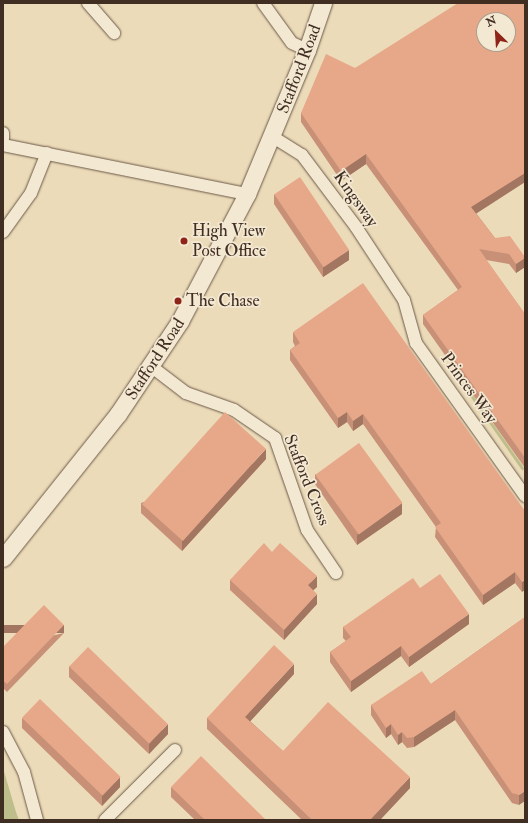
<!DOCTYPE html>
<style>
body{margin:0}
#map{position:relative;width:528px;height:823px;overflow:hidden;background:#ecdbb9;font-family:"IM FELL Double Pica",serif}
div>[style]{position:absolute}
.green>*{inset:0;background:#bdbe8b;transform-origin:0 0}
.roads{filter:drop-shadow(0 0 1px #6b5948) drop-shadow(0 0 1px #6b5948)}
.minor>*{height:12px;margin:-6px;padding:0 6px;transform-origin:6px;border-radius:6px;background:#f3e8d2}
.secondary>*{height:17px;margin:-8.5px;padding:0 8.5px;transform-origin:8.5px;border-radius:8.5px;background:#f3e8d2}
.wall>*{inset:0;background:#c79077}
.shaded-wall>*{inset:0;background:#a27661;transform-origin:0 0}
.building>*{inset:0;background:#e7a88a;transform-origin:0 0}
.dots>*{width:11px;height:11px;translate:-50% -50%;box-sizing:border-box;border:2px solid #f3e8d2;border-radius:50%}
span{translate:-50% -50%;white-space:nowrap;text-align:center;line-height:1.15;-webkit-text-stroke:3.5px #f3e8d2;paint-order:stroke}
.street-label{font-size:17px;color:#402e22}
.poi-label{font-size:17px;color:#402e22}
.left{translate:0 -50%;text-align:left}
.frame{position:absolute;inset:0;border:4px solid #402e22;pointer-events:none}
.north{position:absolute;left:476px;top:12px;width:40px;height:40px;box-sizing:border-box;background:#f3e8d2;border:1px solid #ab9e8c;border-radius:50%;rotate:335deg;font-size:11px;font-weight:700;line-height:16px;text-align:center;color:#402e22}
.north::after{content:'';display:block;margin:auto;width:14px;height:18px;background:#8f2418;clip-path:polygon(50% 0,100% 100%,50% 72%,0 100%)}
</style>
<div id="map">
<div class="green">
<i style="left:473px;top:395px;width:90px;height:3px;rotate:55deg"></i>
<i style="clip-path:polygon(3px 768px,16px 812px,19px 820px,3px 820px)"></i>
</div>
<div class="roads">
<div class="minor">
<i style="left:88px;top:3px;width:40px;rotate:49deg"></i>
<i style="left:263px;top:3px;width:49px;rotate:54.1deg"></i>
<i style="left:292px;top:43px;width:17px;rotate:25deg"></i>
<i style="left:3px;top:133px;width:6px;rotate:90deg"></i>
<i style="left:273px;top:137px;width:34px;rotate:32deg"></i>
<i style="left:302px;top:155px;width:90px;rotate:53.1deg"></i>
<i style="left:356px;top:227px;width:87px;rotate:56.7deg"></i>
<i style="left:404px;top:300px;width:45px;rotate:74.4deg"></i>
<i style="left:416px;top:343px;width:188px;rotate:54.5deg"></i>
<i style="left:3px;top:145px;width:249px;rotate:11.4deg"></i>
<i style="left:3px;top:232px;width:48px;rotate:-54.3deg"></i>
<i style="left:31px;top:193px;width:43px;rotate:-68.2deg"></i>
<i style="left:152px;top:367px;width:43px;rotate:37.4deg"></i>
<i style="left:186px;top:393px;width:51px;rotate:19.5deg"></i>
<i style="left:234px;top:410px;width:50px;rotate:34.3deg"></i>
<i style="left:275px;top:438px;width:97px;rotate:70.8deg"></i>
<i style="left:307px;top:530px;width:52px;rotate:56deg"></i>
<i style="left:3px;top:732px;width:45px;rotate:62.3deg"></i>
<i style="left:24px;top:772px;width:50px;rotate:74.8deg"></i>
<i style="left:105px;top:820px;width:99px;rotate:-45deg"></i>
</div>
<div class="secondary">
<i style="left:3px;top:558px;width:184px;rotate:-51.4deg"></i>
<i style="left:118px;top:414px;width:112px;rotate:-56.3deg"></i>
<i style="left:180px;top:321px;width:144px;rotate:-62.2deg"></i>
<i style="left:247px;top:194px;width:156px;rotate:-67.4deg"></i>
<i style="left:307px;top:50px;width:50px;rotate:-71.2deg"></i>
</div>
</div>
<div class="wall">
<i style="clip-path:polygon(525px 3px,525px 182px,476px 213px,495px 238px,525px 257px,525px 267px,516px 273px,509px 264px,486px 260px,525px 314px,525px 468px,423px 324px,423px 315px,458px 290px,366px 164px,341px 181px,301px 122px,301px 113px,355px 68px)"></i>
<i style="clip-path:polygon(274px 194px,349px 260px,323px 277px,274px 204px)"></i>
<i style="clip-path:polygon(293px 332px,525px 511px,522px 592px,515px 583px,483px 605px,435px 537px,436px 527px,363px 424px,353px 431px,347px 422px,338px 428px,290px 360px,290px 350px,295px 346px,293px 342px)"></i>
<i style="clip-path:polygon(266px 459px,182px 551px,141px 513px,141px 503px)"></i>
<i style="clip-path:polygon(315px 474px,402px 514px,357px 545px,315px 484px)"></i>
<i style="clip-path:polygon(272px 552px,317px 587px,313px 590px,317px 604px,284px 640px,230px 590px,230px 580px)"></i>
<i style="clip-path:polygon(420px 588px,469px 624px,409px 667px,401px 656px,351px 692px,330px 662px,330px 652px,346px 641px,343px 638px,343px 627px)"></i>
<i style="clip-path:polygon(525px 617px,519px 805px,512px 803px,455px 720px,414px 747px,407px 748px,402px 742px,398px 745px,391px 734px,386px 738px,371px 715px,371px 705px,431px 684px)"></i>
<i style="clip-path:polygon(64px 633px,7px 692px,3px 688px,3px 647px)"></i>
<i style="clip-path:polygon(69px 666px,168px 734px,149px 754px,69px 677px)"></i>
<i style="clip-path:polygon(294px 674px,250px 721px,283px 751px,410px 788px,380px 820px,302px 820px,207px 729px,207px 718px)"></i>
<i style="clip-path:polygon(22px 718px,120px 787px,102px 806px,22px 728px)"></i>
<i style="clip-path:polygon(171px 787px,266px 820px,195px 820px,171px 797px)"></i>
</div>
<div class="shaded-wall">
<i style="clip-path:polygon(366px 154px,366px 164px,341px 181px,341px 171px)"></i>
<i style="clip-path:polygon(525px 173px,525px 182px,471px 217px,471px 207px)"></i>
<i style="clip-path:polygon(349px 250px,349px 260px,323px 277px,323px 267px)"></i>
<i style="clip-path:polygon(525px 258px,525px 267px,516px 273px,516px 264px)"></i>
<i style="clip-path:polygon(347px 412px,347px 422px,338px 428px,338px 418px)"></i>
<i style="clip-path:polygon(363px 414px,363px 424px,353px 431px,353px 421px)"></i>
<i style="clip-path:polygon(266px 449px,266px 459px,182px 551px,182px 540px)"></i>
<i style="clip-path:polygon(402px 503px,402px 514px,357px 545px,357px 535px)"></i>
<i style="clip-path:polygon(515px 572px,515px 583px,483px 605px,483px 595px)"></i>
<i style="clip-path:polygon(317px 576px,317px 587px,308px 595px,308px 585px)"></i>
<i style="clip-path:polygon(525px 580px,525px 590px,522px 592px,522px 582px)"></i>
<i style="clip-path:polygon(317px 594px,317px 604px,284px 640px,284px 630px)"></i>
<i style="clip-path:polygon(469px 614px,469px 624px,409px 667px,409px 657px)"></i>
<i style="left:64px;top:625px;width:8px;height:82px;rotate:90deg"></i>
<i style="clip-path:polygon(401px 646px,401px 656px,351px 692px,351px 681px)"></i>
<i style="clip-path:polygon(294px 664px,294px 674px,245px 727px,245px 717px)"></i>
<i style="clip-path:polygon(455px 710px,455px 720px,414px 747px,414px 737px)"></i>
<i style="clip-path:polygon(168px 724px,168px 734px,149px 754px,149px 744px)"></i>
<i style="clip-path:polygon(391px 724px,391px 734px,386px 738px,386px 728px)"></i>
<i style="clip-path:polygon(402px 732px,402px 742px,398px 745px,398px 735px)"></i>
<i style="clip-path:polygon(120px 777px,120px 787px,102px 806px,102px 796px)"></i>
<i style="clip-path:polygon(410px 777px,410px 788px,380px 820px,370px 820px)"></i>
<i style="clip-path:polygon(525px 791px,525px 801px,519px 805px,519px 795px)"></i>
</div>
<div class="building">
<i style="clip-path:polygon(evenodd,458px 3px,525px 3px,525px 173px,471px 207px,495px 238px,510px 236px,525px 257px,525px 258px,516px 264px,509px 254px,479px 249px,525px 314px,525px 458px,423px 315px,462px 287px,366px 154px,341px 171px,301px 113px,326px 54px,355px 68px,458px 3px,484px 20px,508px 20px,508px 44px,484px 44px,484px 20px)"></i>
<i style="left:300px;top:177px;width:88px;height:31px;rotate:56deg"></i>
<i style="clip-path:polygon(363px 283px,525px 511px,525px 580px,522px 582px,515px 572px,483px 595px,435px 527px,441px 523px,363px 414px,353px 421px,347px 412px,338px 418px,290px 350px,300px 343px,293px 332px)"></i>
<i style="left:225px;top:412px;width:55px;height:124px;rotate:42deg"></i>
<i style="left:359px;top:443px;width:74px;height:54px;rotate:54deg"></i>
<i style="clip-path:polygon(264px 543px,272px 552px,280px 543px,317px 576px,308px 585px,317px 594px,284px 630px,230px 580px)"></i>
<i style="clip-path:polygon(440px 574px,469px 614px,409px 657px,401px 646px,351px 681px,330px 652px,351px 637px,343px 627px,413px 578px,420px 588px)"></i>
<i style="clip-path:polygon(44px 605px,64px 625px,7px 684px,3px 681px,3px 647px)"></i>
<i style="clip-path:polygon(525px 617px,525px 791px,519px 795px,512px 793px,455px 710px,414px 737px,407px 738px,402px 732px,398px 735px,391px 724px,386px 728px,371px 705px,422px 671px,431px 684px)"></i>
<i style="clip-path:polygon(274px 645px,294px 664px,245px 717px,283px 751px,328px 702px,410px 777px,370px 820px,312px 820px,207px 718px)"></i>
<i style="left:88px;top:647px;width:111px;height:27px;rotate:44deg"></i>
<i style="left:40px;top:699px;width:112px;height:26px;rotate:44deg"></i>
<i style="clip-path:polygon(201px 756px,266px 820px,205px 820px,171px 787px)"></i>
</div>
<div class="dots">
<i style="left:184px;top:241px;background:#8f2418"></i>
<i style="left:178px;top:301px;background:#8f2418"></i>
</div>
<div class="street-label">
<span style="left:299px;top:69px;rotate:-69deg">Stafford Road</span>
<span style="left:356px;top:199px;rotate:55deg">Kingsway</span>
<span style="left:155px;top:359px;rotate:-57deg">Stafford Road</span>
<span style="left:469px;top:388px;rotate:54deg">Princes Way</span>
<span style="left:307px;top:480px;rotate:68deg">Stafford Cross</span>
</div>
<div class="poi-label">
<span class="left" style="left:192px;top:241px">High View<br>Post Office</span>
<span class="left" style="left:186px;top:301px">The Chase</span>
</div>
<div class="frame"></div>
<div class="north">N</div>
</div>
